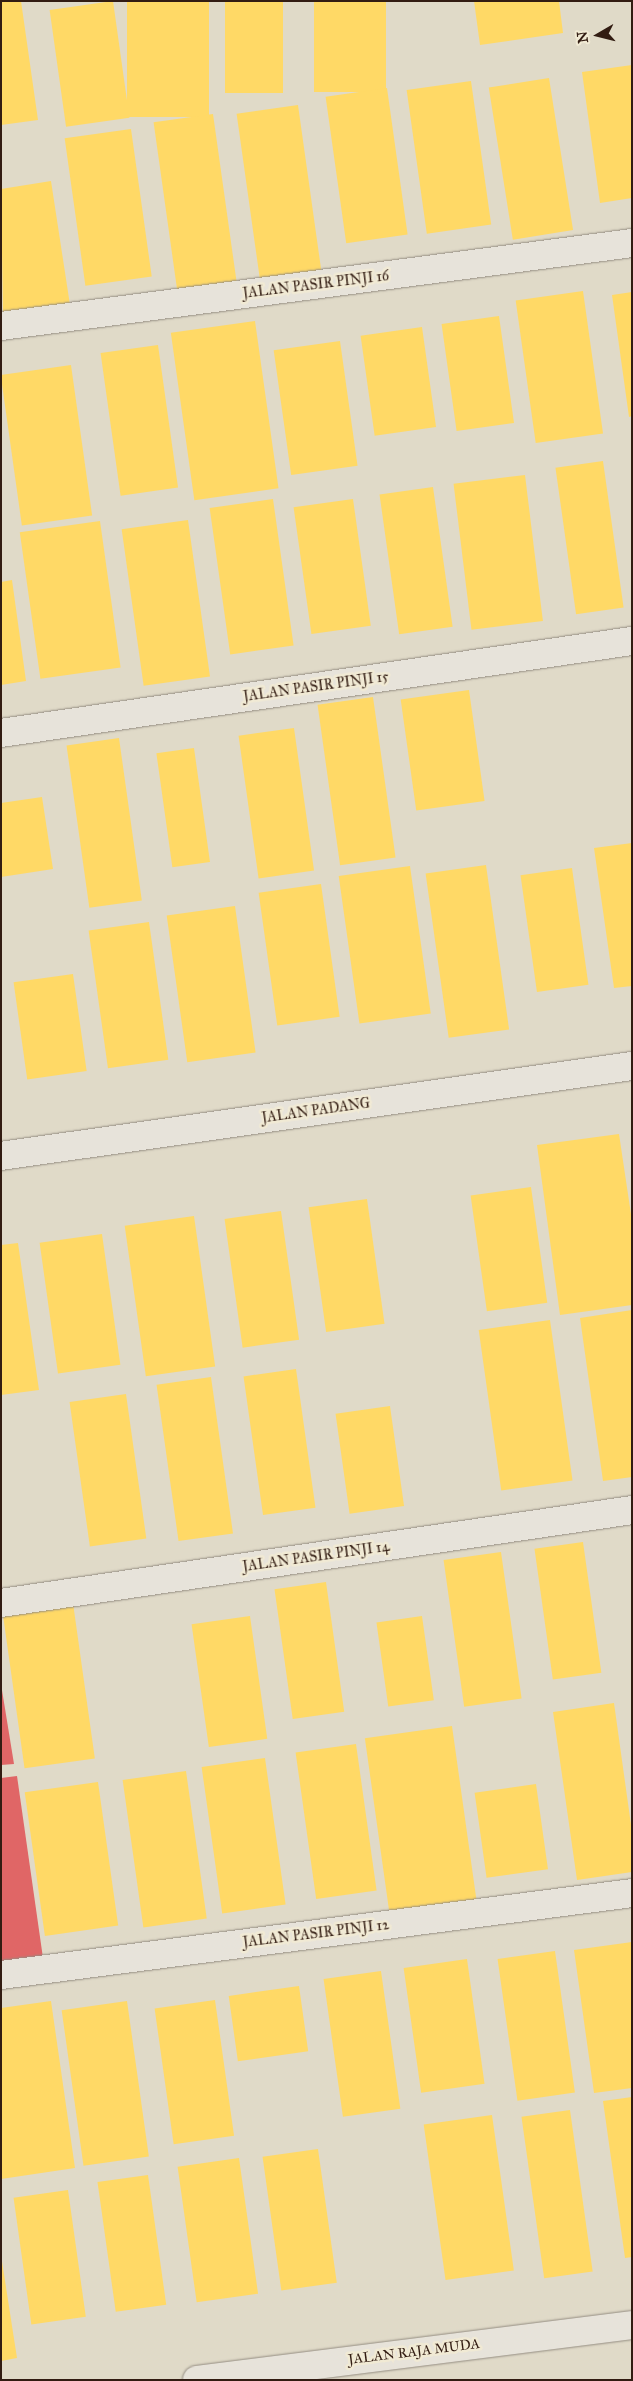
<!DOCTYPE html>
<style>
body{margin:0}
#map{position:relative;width:633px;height:2381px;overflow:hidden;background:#e0dac8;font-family:"IM FELL Great Primer",serif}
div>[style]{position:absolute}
.homes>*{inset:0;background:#ffd966;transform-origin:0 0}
.shops>*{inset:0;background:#e06666}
.roads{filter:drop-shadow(0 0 1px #948d82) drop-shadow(0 0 1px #948d82)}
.minor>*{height:28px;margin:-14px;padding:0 14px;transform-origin:14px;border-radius:14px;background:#e7e3da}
span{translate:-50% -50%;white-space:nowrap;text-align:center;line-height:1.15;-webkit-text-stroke:5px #f1ead4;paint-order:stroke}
.street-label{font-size:14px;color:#321c12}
.frame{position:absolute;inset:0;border:2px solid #321c12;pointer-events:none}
.north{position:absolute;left:573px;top:10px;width:50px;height:50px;-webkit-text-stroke:4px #f1ead4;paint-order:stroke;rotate:262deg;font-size:14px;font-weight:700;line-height:20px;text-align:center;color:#321c12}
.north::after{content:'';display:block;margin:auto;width:18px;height:22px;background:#321c12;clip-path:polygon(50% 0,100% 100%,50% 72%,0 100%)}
</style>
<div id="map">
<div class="homes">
<i style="clip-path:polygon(1px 1px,21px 1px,38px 120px,1px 125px)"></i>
<i style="left:113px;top:1px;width:118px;height:64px;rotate:82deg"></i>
<i style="left:127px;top:1px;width:82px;height:116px"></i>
<i style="left:225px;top:1px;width:58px;height:92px"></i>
<i style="left:314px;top:1px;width:72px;height:91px"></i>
<i style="clip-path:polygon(474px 1px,559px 1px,563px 33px,480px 45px)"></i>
<i style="clip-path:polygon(632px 65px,632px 198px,600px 203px,582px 72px)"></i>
<i style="left:549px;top:78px;width:154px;height:61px;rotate:81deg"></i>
<i style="left:471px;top:81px;width:145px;height:65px;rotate:82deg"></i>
<i style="left:387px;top:88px;width:148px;height:62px;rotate:82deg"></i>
<i style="left:298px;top:105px;width:167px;height:62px;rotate:82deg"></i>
<i style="left:213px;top:114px;width:170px;height:60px;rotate:82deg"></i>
<i style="left:131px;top:129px;width:149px;height:67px;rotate:82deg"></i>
<i style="clip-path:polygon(51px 181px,70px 305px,3px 315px,1px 189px)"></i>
<i style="left:583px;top:291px;width:144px;height:68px;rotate:82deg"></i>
<i style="clip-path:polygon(632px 292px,632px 416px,629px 417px,612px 295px)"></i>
<i style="left:499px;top:316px;width:108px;height:58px;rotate:82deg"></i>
<i style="left:255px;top:321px;width:169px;height:85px;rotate:82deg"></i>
<i style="left:422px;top:327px;width:101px;height:62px;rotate:82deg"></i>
<i style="left:340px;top:341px;width:126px;height:67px;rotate:82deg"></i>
<i style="left:158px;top:345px;width:144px;height:58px;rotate:82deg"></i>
<i style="left:71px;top:365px;width:152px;height:71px;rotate:82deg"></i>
<i style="left:603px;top:461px;width:148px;height:48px;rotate:82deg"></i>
<i style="left:525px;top:475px;width:147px;height:72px;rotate:83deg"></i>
<i style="left:433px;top:487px;width:141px;height:54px;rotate:82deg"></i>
<i style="left:273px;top:499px;width:148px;height:64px;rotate:82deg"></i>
<i style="left:353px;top:499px;width:128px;height:60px;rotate:82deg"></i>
<i style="left:188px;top:520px;width:158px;height:67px;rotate:82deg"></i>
<i style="left:100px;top:521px;width:148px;height:81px;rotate:82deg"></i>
<i style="clip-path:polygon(12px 580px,26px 681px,1px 685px,1px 582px)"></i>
<i style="left:469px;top:690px;width:112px;height:69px;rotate:82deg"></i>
<i style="left:373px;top:697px;width:162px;height:56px;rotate:82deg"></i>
<i style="left:294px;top:728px;width:144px;height:56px;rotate:82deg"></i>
<i style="left:119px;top:738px;width:164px;height:53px;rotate:82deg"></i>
<i style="left:194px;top:748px;width:115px;height:38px;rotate:82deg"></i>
<i style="clip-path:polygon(42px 797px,53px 869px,1px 877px,1px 803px)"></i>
<i style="clip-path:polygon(632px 843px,632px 986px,614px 988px,594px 848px)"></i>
<i style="left:486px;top:865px;width:166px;height:61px;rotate:82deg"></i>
<i style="left:410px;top:866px;width:149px;height:72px;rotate:82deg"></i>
<i style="left:572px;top:868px;width:118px;height:52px;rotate:82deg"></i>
<i style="left:321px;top:884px;width:134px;height:63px;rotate:82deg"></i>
<i style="left:235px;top:906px;width:148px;height:69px;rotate:82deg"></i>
<i style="left:149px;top:922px;width:139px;height:61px;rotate:82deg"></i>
<i style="left:73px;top:974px;width:98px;height:60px;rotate:82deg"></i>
<i style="clip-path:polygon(619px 1134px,632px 1221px,632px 1305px,560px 1315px,537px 1145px)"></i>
<i style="left:531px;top:1187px;width:117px;height:61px;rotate:82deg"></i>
<i style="left:367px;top:1199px;width:126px;height:59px;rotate:82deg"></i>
<i style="left:281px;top:1211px;width:130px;height:57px;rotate:82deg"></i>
<i style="left:194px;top:1216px;width:152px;height:70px;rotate:82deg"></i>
<i style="left:102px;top:1234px;width:132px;height:63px;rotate:82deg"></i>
<i style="clip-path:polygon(18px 1243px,39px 1390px,1px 1395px,1px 1245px)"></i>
<i style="clip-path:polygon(632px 1310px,632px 1477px,603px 1481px,580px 1318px)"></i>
<i style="left:550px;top:1320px;width:162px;height:72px;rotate:82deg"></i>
<i style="left:296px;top:1369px;width:140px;height:53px;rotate:82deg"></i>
<i style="left:211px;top:1377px;width:158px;height:55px;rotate:82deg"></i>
<i style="left:126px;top:1394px;width:146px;height:57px;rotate:82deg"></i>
<i style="left:390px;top:1406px;width:101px;height:55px;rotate:82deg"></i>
<i style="left:583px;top:1542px;width:132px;height:49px;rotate:82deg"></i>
<i style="left:501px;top:1552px;width:148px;height:58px;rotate:82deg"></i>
<i style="left:326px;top:1582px;width:131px;height:52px;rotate:82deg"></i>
<i style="left:73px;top:1603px;width:157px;height:71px;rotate:82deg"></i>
<i style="left:250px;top:1616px;width:124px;height:59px;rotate:82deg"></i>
<i style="left:422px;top:1616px;width:85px;height:46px;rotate:82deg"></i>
<i style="clip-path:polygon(614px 1703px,632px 1832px,632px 1872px,577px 1880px,553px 1712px)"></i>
<i style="left:452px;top:1726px;width:176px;height:88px;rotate:82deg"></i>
<i style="left:356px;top:1744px;width:148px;height:61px;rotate:82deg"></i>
<i style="left:265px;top:1758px;width:148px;height:64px;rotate:82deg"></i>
<i style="left:186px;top:1771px;width:149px;height:64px;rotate:82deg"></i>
<i style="left:98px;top:1782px;width:145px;height:74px;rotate:82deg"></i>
<i style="left:536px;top:1784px;width:86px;height:62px;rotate:82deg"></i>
<i style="clip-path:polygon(632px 1942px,632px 2088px,594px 2093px,574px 1950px)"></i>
<i style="left:555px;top:1951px;width:143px;height:58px;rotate:82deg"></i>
<i style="left:467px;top:1959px;width:126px;height:64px;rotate:82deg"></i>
<i style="left:381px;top:1971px;width:139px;height:58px;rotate:82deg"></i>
<i style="left:299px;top:1986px;width:66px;height:71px;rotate:82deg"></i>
<i style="left:215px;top:2000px;width:137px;height:61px;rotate:82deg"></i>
<i style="clip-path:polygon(51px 2001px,75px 2168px,1px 2179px,1px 2008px)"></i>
<i style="left:127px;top:2001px;width:157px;height:66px;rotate:82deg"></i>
<i style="clip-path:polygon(632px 2097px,632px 2257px,625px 2258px,603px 2101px)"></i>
<i style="left:570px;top:2110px;width:163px;height:49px;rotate:82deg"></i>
<i style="left:492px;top:2115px;width:157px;height:69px;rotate:82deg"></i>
<i style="left:318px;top:2149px;width:135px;height:56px;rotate:82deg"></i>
<i style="left:239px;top:2158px;width:137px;height:62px;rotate:82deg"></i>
<i style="left:148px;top:2175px;width:131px;height:51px;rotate:82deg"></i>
<i style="left:68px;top:2190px;width:128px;height:55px;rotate:82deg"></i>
<i style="clip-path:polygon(1px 2255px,17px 2358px,1px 2361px)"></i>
</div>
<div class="shops">
<i style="clip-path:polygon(1px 1684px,14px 1764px,1px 1765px)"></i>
<i style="clip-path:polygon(17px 1776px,43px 1958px,1px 1964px,1px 1778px)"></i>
</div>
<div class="roads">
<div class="minor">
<i style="left:1px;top:326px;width:636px;rotate:-7.49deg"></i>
<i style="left:1px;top:733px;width:638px;rotate:-8.3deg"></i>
<i style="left:1px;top:1156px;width:637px;rotate:-8.12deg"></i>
<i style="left:1px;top:1603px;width:638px;rotate:-8.38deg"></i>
<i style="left:1px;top:1975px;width:636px;rotate:-7.4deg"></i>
<i style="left:197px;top:2380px;width:438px;rotate:-7.2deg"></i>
</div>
</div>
<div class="street-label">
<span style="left:316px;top:285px;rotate:-7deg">JALAN PASIR PINJI 16</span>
<span style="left:316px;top:687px;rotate:-8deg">JALAN PASIR PINJI 15</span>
<span style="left:316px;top:1111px;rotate:-8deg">JALAN PADANG</span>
<span style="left:316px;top:1557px;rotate:-8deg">JALAN PASIR PINJI 14</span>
<span style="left:316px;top:1934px;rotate:-7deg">JALAN PASIR PINJI 12</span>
<span style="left:414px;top:2352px;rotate:-7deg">JALAN RAJA MUDA</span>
</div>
<div class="frame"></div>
<div class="north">N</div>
</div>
